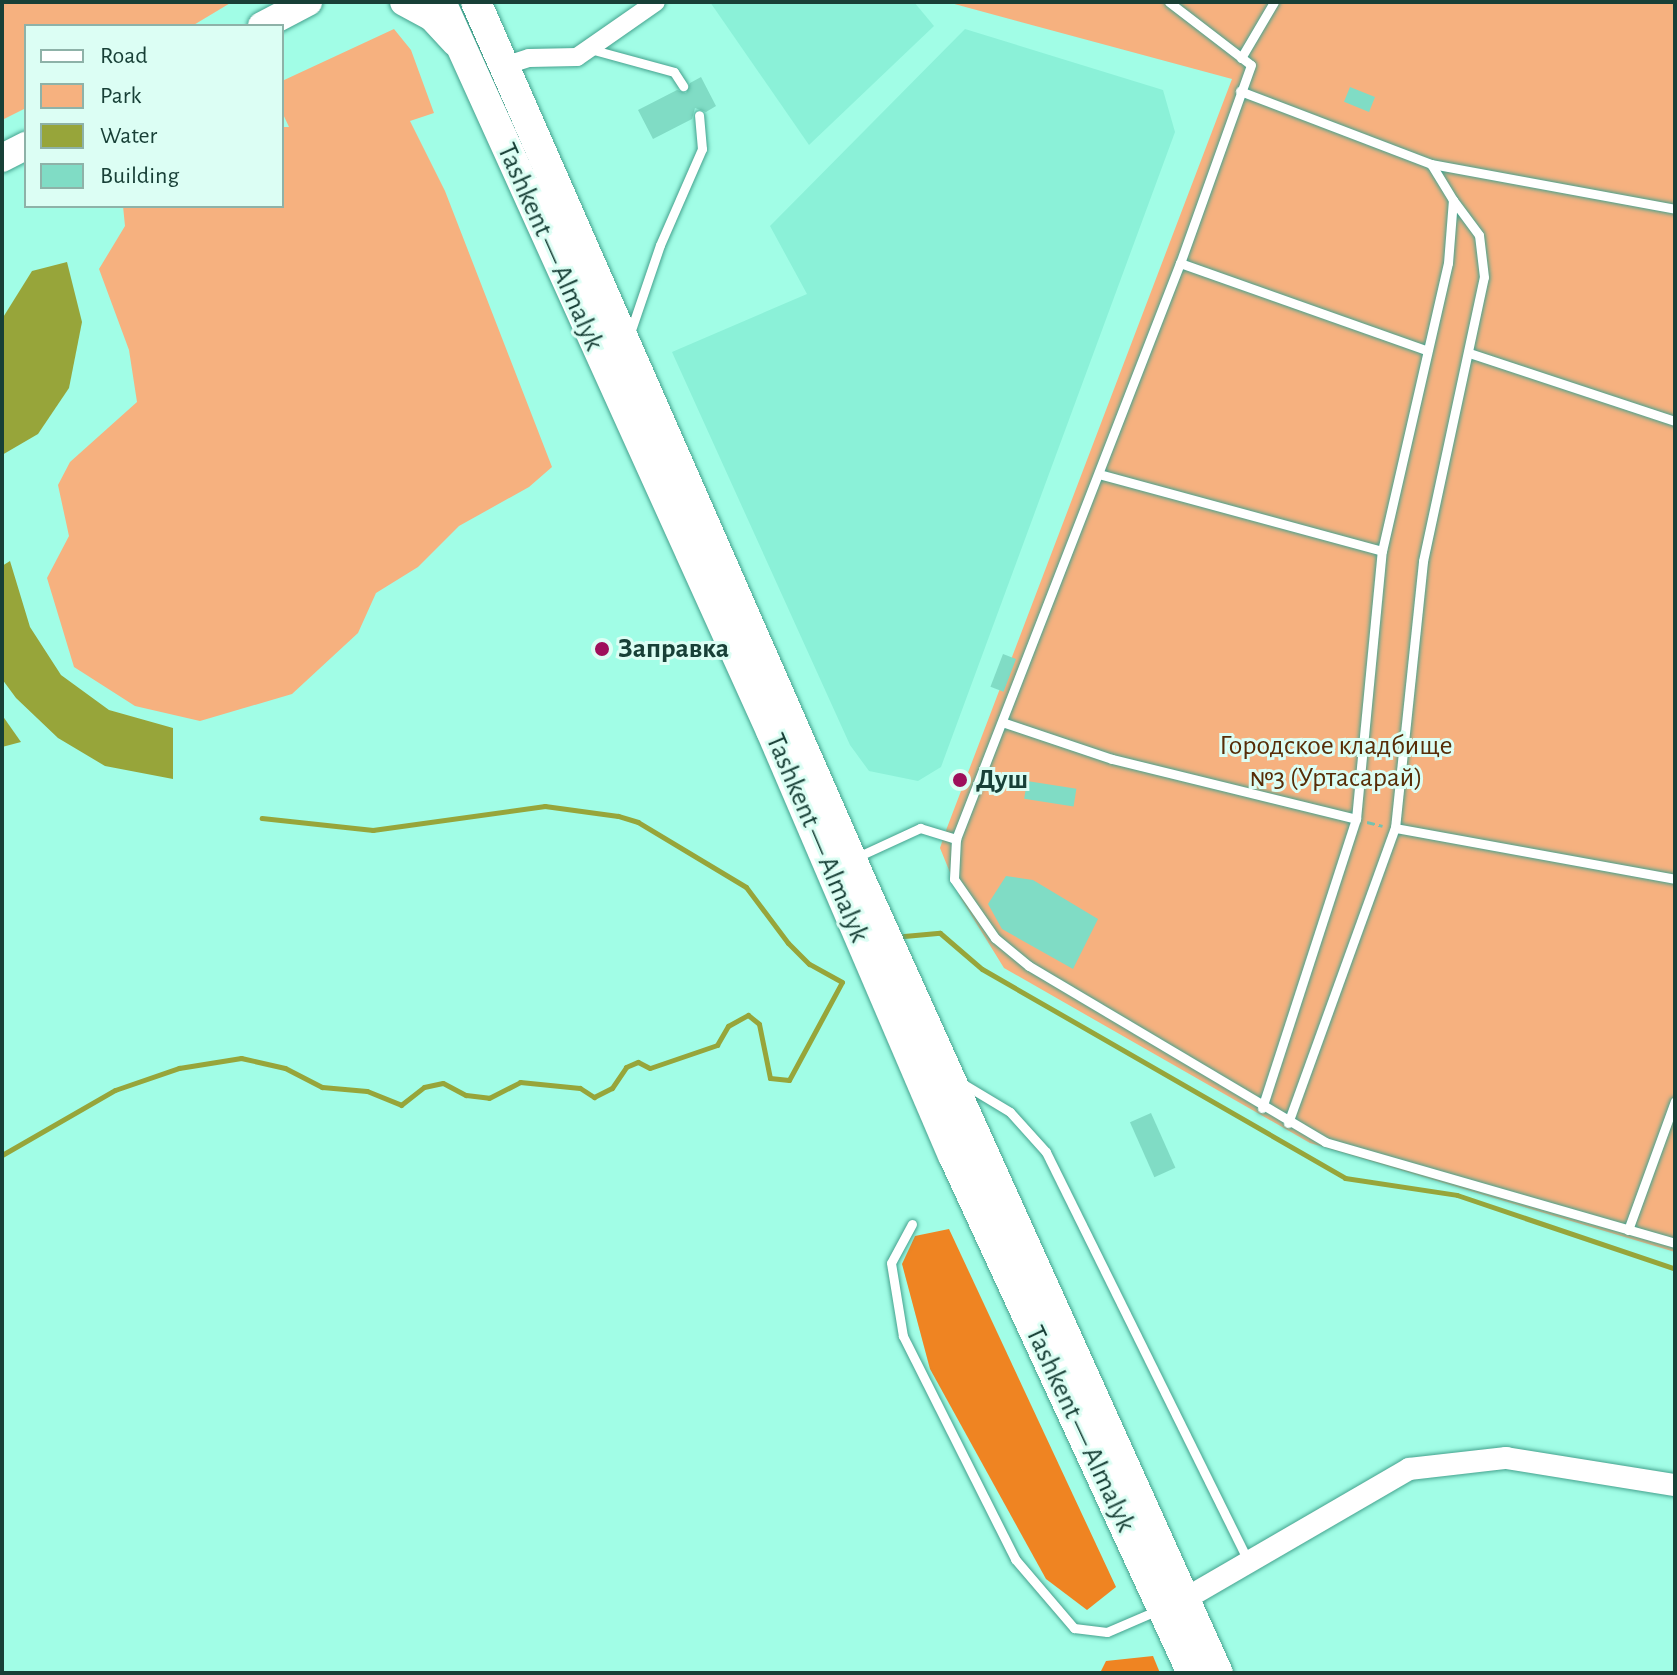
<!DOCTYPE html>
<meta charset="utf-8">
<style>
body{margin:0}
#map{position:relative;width:1677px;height:1675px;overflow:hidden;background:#a1fde6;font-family:"Alegreya Sans",sans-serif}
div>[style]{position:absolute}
.built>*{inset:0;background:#8bf1d8}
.green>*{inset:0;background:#f6b17f}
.forest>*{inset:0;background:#ef8422}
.water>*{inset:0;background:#97a53a}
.stream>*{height:5px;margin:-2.5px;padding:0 2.5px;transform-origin:2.5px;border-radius:2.5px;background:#97a53a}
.building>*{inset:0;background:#80dcc5;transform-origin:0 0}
.path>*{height:3px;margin-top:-1.5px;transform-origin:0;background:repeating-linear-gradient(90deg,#76c1af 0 8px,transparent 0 12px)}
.roads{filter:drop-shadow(0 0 2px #45a28e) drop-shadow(0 0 2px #45a28e)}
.service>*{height:9px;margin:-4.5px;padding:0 4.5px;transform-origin:4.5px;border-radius:4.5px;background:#fff}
.minor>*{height:18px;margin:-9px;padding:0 9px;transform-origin:9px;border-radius:9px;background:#fff}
.tertiary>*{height:22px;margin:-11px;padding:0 11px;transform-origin:11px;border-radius:11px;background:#fff}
.primary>*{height:28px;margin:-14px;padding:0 14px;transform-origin:14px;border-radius:14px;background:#fff}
.trunk>*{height:30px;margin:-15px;padding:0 15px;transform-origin:15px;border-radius:15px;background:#fff}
.dots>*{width:22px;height:22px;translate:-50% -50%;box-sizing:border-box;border:4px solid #dcfef4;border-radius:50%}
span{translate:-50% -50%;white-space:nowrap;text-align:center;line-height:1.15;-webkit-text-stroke:6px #dcfef4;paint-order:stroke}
.street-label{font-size:28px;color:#184037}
.poi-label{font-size:28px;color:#184037;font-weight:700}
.left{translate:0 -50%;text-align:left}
.park-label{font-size:28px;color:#572d07}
.frame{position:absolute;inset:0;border:4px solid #184037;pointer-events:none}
.legend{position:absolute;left:24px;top:24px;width:260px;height:184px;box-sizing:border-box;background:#dcfef4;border:2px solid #8eb2a8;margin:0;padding:10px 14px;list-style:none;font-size:24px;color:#184037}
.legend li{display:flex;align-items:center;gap:16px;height:40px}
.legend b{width:40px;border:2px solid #8eb2a8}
</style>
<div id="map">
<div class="built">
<i style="clip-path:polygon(710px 2px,914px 2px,934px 26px,809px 145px)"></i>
<i style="clip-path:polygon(965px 29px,1163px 90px,1175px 132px,941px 767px,918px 781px,869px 771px,850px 745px,672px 352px,807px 294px,770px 226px)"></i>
</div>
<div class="green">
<i style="clip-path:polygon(2px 2px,232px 2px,192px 26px,26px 26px,26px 108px,2px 120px)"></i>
<i style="clip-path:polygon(947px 2px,1675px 2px,1675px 1252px,1310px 1143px,1004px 968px,960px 897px,940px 848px,945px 833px,1232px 79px)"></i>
<i style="clip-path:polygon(394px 29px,411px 50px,434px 113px,410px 121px,445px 191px,552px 467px,529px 487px,459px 526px,418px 567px,376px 593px,358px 633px,292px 694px,200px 721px,135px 706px,74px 667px,47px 578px,69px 536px,58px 485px,70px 462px,137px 402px,129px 350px,99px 269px,125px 226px,123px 206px,282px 206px,282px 127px,289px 127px,282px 112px,282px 81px)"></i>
</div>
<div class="forest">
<i style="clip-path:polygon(949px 1229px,1116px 1587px,1087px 1610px,1046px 1579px,930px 1369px,902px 1264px,915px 1236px)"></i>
<i style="clip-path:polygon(1153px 1656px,1160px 1673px,1100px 1673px,1106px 1661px)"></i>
</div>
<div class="water">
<i style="clip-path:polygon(67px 262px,82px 322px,69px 388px,38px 434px,2px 455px,2px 319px,32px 271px)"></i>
<i style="clip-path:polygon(10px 561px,30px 627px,61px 675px,109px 710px,173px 728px,173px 779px,105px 766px,58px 738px,16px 698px,2px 679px,2px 566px)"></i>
<i style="clip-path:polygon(2px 715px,21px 742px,2px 747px)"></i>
</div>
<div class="stream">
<i style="left:904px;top:936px;width:36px;rotate:-5deg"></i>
<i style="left:940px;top:933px;width:55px;rotate:40.6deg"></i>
<i style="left:982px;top:969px;width:419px;rotate:29.9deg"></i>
<i style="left:1345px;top:1178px;width:113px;rotate:8.6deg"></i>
<i style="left:1457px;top:1195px;width:230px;rotate:18.7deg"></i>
<i style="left:2px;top:1155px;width:130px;rotate:-29.9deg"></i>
<i style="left:115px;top:1090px;width:68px;rotate:-19deg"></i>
<i style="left:179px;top:1068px;width:63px;rotate:-9.2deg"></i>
<i style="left:241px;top:1058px;width:45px;rotate:12.8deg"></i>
<i style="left:285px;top:1068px;width:42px;rotate:27.2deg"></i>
<i style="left:322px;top:1087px;width:45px;rotate:5.1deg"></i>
<i style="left:367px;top:1091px;width:37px;rotate:22deg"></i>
<i style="left:401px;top:1105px;width:29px;rotate:-38deg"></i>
<i style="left:424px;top:1087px;width:19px;rotate:-12deg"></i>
<i style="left:443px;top:1083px;width:26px;rotate:28deg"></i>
<i style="left:466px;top:1095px;width:23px;rotate:7deg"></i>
<i style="left:489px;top:1098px;width:35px;rotate:-27deg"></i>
<i style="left:520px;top:1082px;width:60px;rotate:5.7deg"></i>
<i style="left:580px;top:1088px;width:17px;rotate:33deg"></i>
<i style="left:594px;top:1097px;width:20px;rotate:-27deg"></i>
<i style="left:612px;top:1088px;width:25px;rotate:-56deg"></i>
<i style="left:626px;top:1067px;width:13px;rotate:-23deg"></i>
<i style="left:638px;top:1062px;width:13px;rotate:27deg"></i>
<i style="left:650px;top:1068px;width:71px;rotate:-18.9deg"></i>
<i style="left:717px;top:1045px;width:22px;rotate:-60deg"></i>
<i style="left:728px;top:1026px;width:23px;rotate:-29deg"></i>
<i style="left:748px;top:1015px;width:14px;rotate:39deg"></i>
<i style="left:759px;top:1024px;width:55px;rotate:78.5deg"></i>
<i style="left:770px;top:1078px;width:19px;rotate:6deg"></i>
<i style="left:789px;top:1080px;width:111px;rotate:-61.6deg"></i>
<i style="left:842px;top:982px;width:38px;rotate:-151deg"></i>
<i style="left:809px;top:964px;width:30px;rotate:-135deg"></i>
<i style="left:788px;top:943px;width:70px;rotate:-126.9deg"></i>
<i style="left:746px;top:887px;width:126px;rotate:-149deg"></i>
<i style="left:638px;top:822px;width:21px;rotate:-163deg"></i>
<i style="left:618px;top:816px;width:74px;rotate:-172.2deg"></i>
<i style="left:545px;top:806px;width:174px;rotate:172.1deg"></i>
<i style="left:373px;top:830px;width:112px;rotate:-173.8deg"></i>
</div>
<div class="building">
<i style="clip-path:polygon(701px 77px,716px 106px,706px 112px,695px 108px,692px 119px,653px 139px,638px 110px,677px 90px,686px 93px,690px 83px)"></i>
<i style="left:1350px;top:87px;width:27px;height:16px;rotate:22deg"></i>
<i style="left:1003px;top:654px;width:14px;height:35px;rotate:21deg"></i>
<i style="left:1027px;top:781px;width:50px;height:18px;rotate:9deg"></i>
<i style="clip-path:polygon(1006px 876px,1033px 880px,1098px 919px,1073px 969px,1002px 929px,988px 904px)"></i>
<i style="left:1151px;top:1113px;width:60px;height:23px;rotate:66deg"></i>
</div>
<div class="path">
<i style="left:1367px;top:822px;width:16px;rotate:14deg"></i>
</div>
<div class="roads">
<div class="service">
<i style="left:1169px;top:2px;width:103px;rotate:37.5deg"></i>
<i style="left:1251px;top:65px;width:210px;rotate:109.7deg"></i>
<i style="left:1180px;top:263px;width:618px;rotate:111.25deg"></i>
<i style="left:956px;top:839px;width:40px;rotate:92.9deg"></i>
<i style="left:954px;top:879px;width:72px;rotate:55.2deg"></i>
<i style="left:995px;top:938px;width:44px;rotate:39.5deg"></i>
<i style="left:1029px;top:966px;width:344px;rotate:30.7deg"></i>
<i style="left:1325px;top:1142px;width:364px;rotate:16.1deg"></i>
<i style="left:590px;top:49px;width:87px;rotate:15.3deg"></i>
<i style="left:674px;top:72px;width:17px;rotate:57deg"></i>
<i style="left:1241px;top:58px;width:65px;rotate:-59.5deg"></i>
<i style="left:1240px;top:91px;width:204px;rotate:20.9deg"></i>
<i style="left:1431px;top:164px;width:248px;rotate:10.4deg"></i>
<i style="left:1180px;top:263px;width:261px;rotate:19.5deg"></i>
<i style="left:630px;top:333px;width:93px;rotate:-71.2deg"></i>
<i style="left:660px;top:245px;width:105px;rotate:-66.4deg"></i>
<i style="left:702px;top:149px;width:34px;rotate:-95deg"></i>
<i style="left:1469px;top:353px;width:217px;rotate:18.3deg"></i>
<i style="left:1099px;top:474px;width:293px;rotate:15.2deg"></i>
<i style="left:1002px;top:722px;width:116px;rotate:18.6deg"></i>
<i style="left:1112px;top:759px;width:251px;rotate:13.8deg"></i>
<i style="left:1395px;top:828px;width:285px;rotate:10.3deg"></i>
<i style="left:855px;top:858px;width:72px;rotate:-24.8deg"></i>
<i style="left:920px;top:828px;width:38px;rotate:17deg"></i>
<i style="left:962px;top:1083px;width:56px;rotate:31.1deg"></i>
<i style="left:1010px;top:1112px;width:54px;rotate:48deg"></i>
<i style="left:1046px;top:1152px;width:456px;rotate:63.7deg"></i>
<i style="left:1262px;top:1108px;width:304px;rotate:-72deg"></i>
<i style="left:1356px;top:819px;width:269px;rotate:-84.5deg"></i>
<i style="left:1382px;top:551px;width:295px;rotate:-77.1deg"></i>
<i style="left:1448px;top:263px;width:63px;rotate:-85.5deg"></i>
<i style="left:1453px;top:200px;width:42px;rotate:-121.4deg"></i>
<i style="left:1288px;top:1123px;width:314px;rotate:-70.1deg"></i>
<i style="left:1395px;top:828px;width:268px;rotate:-84deg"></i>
<i style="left:1423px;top:561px;width:290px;rotate:-77.9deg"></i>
<i style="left:1484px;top:277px;width:42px;rotate:-96.8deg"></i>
<i style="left:1479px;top:235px;width:44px;rotate:-126.6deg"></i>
<i style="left:912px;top:1224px;width:44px;rotate:118.3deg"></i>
<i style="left:891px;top:1263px;width:74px;rotate:80.7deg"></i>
<i style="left:903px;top:1336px;width:250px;rotate:63.3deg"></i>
<i style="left:1015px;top:1559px;width:91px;rotate:49.5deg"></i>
<i style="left:1074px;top:1628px;width:33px;rotate:7deg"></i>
<i style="left:1107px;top:1632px;width:56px;rotate:-23.3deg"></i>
<i style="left:1628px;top:1230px;width:137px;rotate:-70deg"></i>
</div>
<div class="minor">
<i style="left:504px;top:66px;width:26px;rotate:-18deg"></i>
<i style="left:529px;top:58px;width:48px;rotate:-1.2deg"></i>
<i style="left:577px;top:57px;width:96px;rotate:-34.8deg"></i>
</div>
<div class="tertiary">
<i style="left:1185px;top:1599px;width:259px;rotate:-30.1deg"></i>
<i style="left:1409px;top:1469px;width:98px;rotate:-6.5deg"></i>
<i style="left:1506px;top:1458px;width:171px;rotate:9.1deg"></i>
</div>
<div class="primary">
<i style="left:404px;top:2px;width:32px;rotate:28deg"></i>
<i style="left:432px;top:17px;width:35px;rotate:47deg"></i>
<i style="left:262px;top:26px;width:52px;rotate:-27.6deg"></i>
<i style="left:2px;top:158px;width:27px;rotate:-27deg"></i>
</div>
<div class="trunk">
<i style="left:441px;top:2px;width:800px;rotate:65.64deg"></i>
<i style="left:771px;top:731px;width:461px;rotate:66.8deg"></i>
<i style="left:953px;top:1155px;width:570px;rotate:65.23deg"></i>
<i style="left:476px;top:2px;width:952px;rotate:66.34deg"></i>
<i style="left:858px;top:874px;width:876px;rotate:65.75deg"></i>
</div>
</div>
<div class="dots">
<i style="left:602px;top:649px;background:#9e0f5b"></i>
<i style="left:960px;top:780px;background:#9e0f5b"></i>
</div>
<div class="street-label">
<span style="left:550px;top:247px;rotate:66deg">Tashkent — Almalyk</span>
<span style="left:817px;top:838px;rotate:67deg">Tashkent — Almalyk</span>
<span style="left:1080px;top:1429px;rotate:65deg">Tashkent — Almalyk</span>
</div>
<div class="poi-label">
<span class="left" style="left:618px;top:649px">Заправка</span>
<span class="left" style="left:976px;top:780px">Душ</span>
</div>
<div class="park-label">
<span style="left:1336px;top:762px">Городское кладбище<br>№3 (Уртасарай)</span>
</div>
<div class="frame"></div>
<ul class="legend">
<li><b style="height:10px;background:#fff"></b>Road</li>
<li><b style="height:22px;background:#f6b17f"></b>Park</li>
<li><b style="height:22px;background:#97a53a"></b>Water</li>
<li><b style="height:22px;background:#80dcc5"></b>Building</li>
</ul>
</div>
